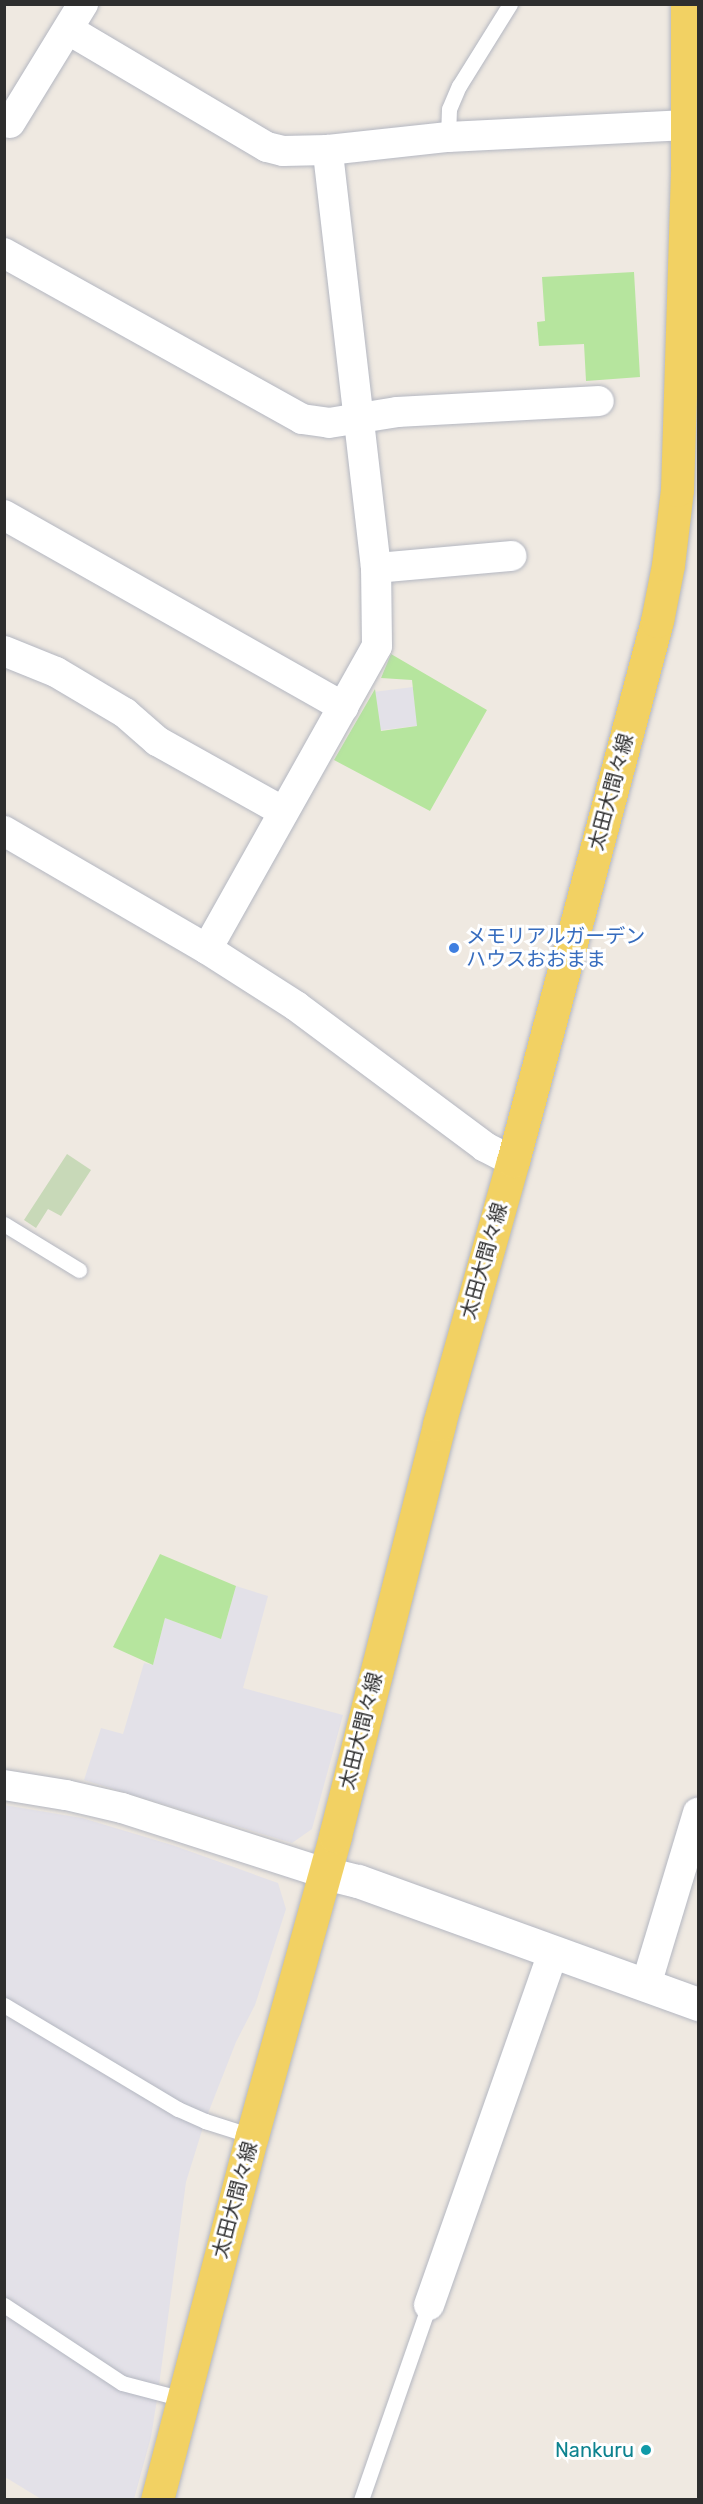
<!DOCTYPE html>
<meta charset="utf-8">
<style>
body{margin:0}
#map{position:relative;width:703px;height:2504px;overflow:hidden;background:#efe9e1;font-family:Rubik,"Noto Sans JP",sans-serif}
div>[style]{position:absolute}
.industrial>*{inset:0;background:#e3e1e8;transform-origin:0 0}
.green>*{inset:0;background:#b6e59e}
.cemetery>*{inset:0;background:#c8d9b8}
.roads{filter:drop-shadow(0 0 2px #b4b7c1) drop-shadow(0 0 2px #b4b7c1)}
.lane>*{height:15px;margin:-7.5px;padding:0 7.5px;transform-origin:7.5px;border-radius:7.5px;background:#fff}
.street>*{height:30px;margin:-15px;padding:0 15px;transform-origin:15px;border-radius:15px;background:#fff}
.secondary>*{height:33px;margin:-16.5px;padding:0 16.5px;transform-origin:16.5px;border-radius:16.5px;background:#fff}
.primary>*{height:33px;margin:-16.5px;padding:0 16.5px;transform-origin:16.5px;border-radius:16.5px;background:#f2d163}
.dots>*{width:16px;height:16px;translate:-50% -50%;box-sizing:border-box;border:3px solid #fff;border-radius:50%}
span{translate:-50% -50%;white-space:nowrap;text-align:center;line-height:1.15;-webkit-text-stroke:6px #fff;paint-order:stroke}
.street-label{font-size:20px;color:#2e2e2e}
.shop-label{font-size:20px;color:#366cbe}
.left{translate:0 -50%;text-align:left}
.culture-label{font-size:20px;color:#0d838f}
.right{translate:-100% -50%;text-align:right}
.frame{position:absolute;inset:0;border:6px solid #2e2e2e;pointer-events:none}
</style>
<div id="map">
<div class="industrial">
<i style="left:413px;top:687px;width:39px;height:38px;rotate:83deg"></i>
<i style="clip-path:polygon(236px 1586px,268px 1596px,243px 1688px,343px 1715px,312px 1829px,292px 1843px,84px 1780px,101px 1728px,123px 1734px,144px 1663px,153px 1665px,165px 1618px,221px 1639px)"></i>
<i style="clip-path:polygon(4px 1805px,82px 1818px,172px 1845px,278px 1883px,286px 1909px,255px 2005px,236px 2042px,205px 2121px,186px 2182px,158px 2393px,151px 2437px,134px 2499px,41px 2499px,5px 2477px)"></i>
</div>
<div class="green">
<i style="clip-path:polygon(634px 272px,640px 377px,586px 381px,584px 344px,539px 346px,537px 322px,545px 321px,542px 277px)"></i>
<i style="clip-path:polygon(391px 654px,487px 710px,430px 811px,334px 760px,375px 689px,381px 731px,417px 726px,412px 680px,381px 678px)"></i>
<i style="clip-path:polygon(160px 1554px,236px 1586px,221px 1639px,165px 1618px,153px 1665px,113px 1647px)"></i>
</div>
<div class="cemetery">
<i style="clip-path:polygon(67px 1154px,91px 1170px,61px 1216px,48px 1209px,36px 1228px,24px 1220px)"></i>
</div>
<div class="roads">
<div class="lane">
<i style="left:448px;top:137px;width:28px;rotate:-88deg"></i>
<i style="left:449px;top:109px;width:25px;rotate:-67deg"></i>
<i style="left:459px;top:86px;width:97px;rotate:-58.1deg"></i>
<i style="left:4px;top:1224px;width:88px;rotate:31.5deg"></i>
<i style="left:4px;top:2005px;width:203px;rotate:30.9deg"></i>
<i style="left:178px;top:2109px;width:30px;rotate:24deg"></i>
<i style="left:205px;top:2121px;width:49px;rotate:17.7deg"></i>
<i style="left:4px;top:2305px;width:141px;rotate:33.5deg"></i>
<i style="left:122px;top:2383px;width:63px;rotate:14.7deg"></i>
<i style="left:361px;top:2500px;width:207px;rotate:-70.8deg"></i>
</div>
<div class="street">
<i style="left:69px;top:30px;width:230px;rotate:30.6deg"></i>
<i style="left:267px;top:147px;width:16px;rotate:14deg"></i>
<i style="left:283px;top:151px;width:45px;rotate:-1.3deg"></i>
<i style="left:328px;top:150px;width:121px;rotate:-6.2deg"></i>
<i style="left:448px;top:137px;width:239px;rotate:-2.9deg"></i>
<i style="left:10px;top:123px;width:140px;rotate:-58.5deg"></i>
<i style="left:4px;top:253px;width:341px;rotate:29.1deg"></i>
<i style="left:302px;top:419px;width:27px;rotate:8deg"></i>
<i style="left:329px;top:423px;width:70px;rotate:-9.1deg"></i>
<i style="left:398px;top:412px;width:201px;rotate:-3.1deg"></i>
<i style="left:4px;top:515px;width:390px;rotate:29.5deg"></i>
<i style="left:376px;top:568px;width:136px;rotate:-5.1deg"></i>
<i style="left:4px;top:651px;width:56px;rotate:22deg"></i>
<i style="left:56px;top:672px;width:80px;rotate:30.7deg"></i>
<i style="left:125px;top:713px;width:43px;rotate:41.2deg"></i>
<i style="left:157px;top:741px;width:145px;rotate:29.2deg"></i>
<i style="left:4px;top:831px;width:235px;rotate:30.2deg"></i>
<i style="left:207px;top:949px;width:106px;rotate:32.6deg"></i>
<i style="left:296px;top:1006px;width:236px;rotate:36.7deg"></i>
<i style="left:485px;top:1147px;width:31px;rotate:27deg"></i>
<i style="left:207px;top:949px;width:347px;rotate:-60.7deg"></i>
<i style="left:377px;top:646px;width:78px;rotate:-90.7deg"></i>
<i style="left:376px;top:568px;width:421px;rotate:-96.6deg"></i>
<i style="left:4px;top:1785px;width:63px;rotate:9.2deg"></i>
<i style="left:66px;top:1795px;width:57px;rotate:13.1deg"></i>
<i style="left:122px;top:1808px;width:213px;rotate:17.8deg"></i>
<i style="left:646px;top:1985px;width:180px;rotate:-73.2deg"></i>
<i style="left:429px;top:2305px;width:374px;rotate:-70.6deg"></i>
</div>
<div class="secondary">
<i style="left:325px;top:1873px;width:34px;rotate:14deg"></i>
<i style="left:358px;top:1881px;width:362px;rotate:19.9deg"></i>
</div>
<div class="primary">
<i style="left:157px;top:2500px;width:376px;rotate:-75.4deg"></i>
<i style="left:252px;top:2136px;width:311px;rotate:-74.5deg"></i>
<i style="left:335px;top:1836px;width:425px;rotate:-75.8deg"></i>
<i style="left:439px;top:1424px;width:273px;rotate:-74.3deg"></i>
<i style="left:513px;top:1161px;width:559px;rotate:-75.07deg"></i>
<i style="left:657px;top:621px;width:57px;rotate:-78.9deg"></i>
<i style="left:668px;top:565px;width:76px;rotate:-83.2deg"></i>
<i style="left:677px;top:490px;width:324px;rotate:-88.2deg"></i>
<i style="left:687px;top:166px;width:162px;rotate:-90deg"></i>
</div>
</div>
<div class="dots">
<i style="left:454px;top:948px;background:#3f7fe0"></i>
<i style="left:646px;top:2450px;background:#0f9aa8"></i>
</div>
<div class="street-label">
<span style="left:611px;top:792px;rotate:-75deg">太田大間々線</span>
<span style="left:484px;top:1261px;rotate:-74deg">太田大間々線</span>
<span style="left:361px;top:1731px;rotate:-76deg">太田大間々線</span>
<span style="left:235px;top:2200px;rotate:-75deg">太田大間々線</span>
</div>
<div class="shop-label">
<span class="left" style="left:466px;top:948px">メモリアルガーデン<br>ハウスおおまま</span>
</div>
<div class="culture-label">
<span class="right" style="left:634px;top:2450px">Nankuru</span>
</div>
<div class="frame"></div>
</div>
